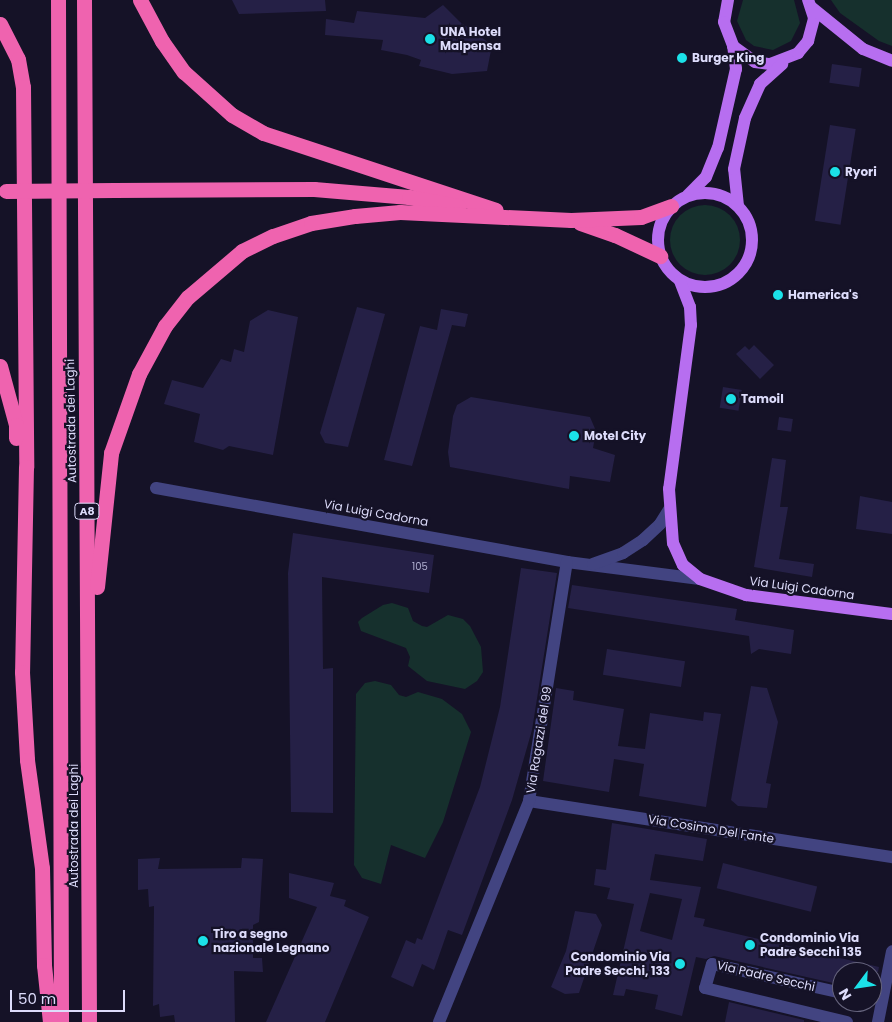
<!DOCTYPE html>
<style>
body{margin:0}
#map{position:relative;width:892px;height:1022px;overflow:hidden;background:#151227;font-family:Poppins,sans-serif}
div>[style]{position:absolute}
.green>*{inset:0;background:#16302d}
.round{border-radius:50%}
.building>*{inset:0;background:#252046;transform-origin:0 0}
.street>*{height:12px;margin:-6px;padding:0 6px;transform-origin:6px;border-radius:6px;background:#424481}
.primary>*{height:12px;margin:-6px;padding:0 6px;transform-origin:6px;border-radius:6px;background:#b76ef0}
.primary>.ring{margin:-6px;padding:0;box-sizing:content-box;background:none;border:12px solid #b76ef0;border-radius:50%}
.highway>*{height:15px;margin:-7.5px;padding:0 7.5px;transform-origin:7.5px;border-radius:7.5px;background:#ef63af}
.highway-bridge>*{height:15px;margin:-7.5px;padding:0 7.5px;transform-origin:7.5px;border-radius:7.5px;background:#ef63af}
.dots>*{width:14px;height:14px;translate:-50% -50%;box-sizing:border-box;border:2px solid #151227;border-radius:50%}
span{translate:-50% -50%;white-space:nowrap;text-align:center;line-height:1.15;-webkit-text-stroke:4.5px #151227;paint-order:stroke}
.number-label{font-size:10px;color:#afadce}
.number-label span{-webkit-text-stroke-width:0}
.shield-label span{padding:1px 4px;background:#151227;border:1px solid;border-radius:4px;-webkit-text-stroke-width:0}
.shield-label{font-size:11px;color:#dddcfb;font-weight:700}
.poi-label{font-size:12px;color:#dddcfb;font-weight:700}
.left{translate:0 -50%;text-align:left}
.right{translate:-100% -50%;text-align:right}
.street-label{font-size:12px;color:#dddcfb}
.north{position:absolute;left:832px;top:962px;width:50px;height:50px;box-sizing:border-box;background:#151227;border:1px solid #65637c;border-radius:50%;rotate:239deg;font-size:14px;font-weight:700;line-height:20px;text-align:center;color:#dddcfb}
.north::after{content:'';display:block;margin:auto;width:18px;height:22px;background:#1be1e8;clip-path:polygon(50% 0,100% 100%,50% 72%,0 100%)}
.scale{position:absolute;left:10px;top:990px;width:115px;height:22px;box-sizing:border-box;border:2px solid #dddcfb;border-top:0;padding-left:6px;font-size:15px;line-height:18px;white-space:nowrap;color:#dddcfb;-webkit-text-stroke:4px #151227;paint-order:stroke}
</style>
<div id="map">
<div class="green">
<i style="clip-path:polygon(743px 0,794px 0,800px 23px,791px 41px,773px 50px,754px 46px,746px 40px,737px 21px)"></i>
<i style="clip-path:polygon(831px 0,892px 0,892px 46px,879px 41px,840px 13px)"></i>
<i class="round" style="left:670px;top:205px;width:70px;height:70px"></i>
<i style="clip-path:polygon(392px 603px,408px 608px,413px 621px,422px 626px,427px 627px,448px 615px,463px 619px,470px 626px,481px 647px,483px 672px,477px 681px,465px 689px,427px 681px,408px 666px,410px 657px,406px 648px,361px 631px,358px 622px,362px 618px,383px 605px)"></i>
<i style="clip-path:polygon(375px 681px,391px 685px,399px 695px,406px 697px,418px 692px,442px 699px,462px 714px,471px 732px,443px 822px,425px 858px,391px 845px,381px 884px,362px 878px,354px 865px,356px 694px,365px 683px)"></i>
</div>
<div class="building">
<i style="clip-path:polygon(232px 0,325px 0,326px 11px,239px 14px)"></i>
<i style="clip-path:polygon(443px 5px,460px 22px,492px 45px,487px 71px,452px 74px,419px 66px,421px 60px,407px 55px,381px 50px,383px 40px,325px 35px,326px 19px,354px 23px,357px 11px,425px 18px)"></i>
<i style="left:832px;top:64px;width:30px;height:19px;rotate:8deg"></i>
<i style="left:830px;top:125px;width:26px;height:97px;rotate:9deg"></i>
<i style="clip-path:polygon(357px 307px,385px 314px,348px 447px,325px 443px,320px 433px)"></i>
<i style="clip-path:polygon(441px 309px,468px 314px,465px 327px,452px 325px,412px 466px,384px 460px,420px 326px,437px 330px)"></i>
<i style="clip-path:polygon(268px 310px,298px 317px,273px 455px,229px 446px,223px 450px,194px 442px,200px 414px,164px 404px,172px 380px,203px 388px,221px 359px,231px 362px,234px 349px,244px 352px,250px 321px)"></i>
<i style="clip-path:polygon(754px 345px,774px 365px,760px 379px,736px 354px,745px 346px,749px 350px)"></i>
<i style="left:723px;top:387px;width:19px;height:21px;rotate:9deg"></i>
<i style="clip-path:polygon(471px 397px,590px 417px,596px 431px,593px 448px,615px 455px,610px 482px,570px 476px,569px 489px,450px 467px,448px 452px,453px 416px,457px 405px)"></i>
<i style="left:779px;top:417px;width:14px;height:13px;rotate:8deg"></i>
<i style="clip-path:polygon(772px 458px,786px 460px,780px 507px,788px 507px,779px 559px,814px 564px,812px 577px,754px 567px)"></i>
<i style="clip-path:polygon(860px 496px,892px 502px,892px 534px,856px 529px)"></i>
<i style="clip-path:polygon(293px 533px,434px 555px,429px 593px,322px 577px,323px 669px,333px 668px,333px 813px,291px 812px,288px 573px)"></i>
<i style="clip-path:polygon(521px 568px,557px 573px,532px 730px,512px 800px,462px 935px,448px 930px,434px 970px,422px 964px,413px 987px,391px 977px,406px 940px,415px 944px,417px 938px,422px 940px,480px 787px,500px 707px)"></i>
<i style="clip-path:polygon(572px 585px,737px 609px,735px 620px,794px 630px,791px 654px,759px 649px,751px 654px,749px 636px,568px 608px)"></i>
<i style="left:607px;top:649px;width:79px;height:26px;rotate:9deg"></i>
<i style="clip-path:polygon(751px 686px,767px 688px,778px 722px,766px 783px,771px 784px,767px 808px,738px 806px,731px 800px)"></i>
<i style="clip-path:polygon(556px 688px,574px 691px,573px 700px,624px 709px,618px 746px,645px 749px,650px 713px,703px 721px,704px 712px,721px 714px,706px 807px,639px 796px,644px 764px,614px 759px,609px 792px,543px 781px)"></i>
<i style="clip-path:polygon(evenodd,612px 823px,707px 839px,703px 861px,655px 854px,650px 880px,701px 887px,694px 917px,705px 919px,703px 926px,879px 967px,878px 972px,842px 972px,842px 985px,714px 956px,706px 959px,696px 957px,682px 1016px,655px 1009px,658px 995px,626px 989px,624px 996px,613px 995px,634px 904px,607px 899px,610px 888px,594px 885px,596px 869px,606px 870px,612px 823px,650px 893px,682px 899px,672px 940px,640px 931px,650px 893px)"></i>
<i style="clip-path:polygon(160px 858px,158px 869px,241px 868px,242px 858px,263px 859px,259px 922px,253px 925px,253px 958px,262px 958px,263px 972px,234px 971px,235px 1022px,175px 1022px,174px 1015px,160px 1017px,159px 1004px,153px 1006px,154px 906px,149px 907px,148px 889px,138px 890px,138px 859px)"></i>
<i style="left:723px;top:863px;width:97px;height:26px;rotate:14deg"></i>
<i style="clip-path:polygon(289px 873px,334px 883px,330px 896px,346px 900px,344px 906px,369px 917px,325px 1022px,266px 1022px,317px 907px,289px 898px)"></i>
<i style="clip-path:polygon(575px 911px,596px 914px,602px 925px,579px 993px,565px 994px,551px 987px,566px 951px)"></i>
<i style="clip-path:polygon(729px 1002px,804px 1020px,804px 1022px,725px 1022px)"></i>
</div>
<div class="street">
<i style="left:156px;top:488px;width:418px;rotate:10.2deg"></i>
<i style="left:567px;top:562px;width:134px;rotate:7.3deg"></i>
<i style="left:593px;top:564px;width:32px;rotate:-20deg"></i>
<i style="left:623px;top:553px;width:24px;rotate:-33deg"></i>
<i style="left:643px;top:540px;width:23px;rotate:-43deg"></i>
<i style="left:660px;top:524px;width:19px;rotate:-58deg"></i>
<i style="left:529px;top:801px;width:367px;rotate:8.8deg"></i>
<i style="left:842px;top:993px;width:133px;rotate:-167.4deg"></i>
<i style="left:712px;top:964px;width:25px;rotate:106deg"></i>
<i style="left:705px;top:988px;width:146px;rotate:13.5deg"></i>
<i style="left:439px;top:1022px;width:239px;rotate:-67.8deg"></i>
<i style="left:529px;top:801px;width:242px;rotate:-81deg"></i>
<i style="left:878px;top:1022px;width:72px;rotate:-78.8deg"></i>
</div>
<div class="primary">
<i style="left:728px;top:0;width:22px;rotate:100deg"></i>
<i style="left:724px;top:22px;width:26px;rotate:69deg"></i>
<i style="left:733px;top:46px;width:27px;rotate:36deg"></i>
<i style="left:755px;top:62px;width:15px;rotate:8deg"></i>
<i style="left:770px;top:64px;width:30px;rotate:-21deg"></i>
<i style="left:798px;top:53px;width:16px;rotate:-50deg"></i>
<i style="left:808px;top:41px;width:24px;rotate:-75deg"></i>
<i style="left:814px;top:18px;width:19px;rotate:-108deg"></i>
<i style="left:811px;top:7px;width:67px;rotate:38.9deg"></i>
<i style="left:863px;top:49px;width:31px;rotate:22deg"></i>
<i class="ring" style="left:658px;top:193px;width:82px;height:82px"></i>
<i style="left:688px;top:195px;width:25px;rotate:-45deg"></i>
<i style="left:706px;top:177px;width:31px;rotate:-68deg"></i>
<i style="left:718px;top:148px;width:81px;rotate:-77.2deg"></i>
<i style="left:736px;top:69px;width:23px;rotate:-97deg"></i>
<i style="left:738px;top:206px;width:37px;rotate:-96deg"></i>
<i style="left:734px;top:169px;width:52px;rotate:-77.8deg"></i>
<i style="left:745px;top:118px;width:37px;rotate:-66deg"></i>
<i style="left:760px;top:84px;width:30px;rotate:-42deg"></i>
<i style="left:680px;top:281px;width:28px;rotate:69deg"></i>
<i style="left:690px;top:307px;width:18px;rotate:87deg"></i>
<i style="left:691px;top:325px;width:165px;rotate:97.6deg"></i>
<i style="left:669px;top:489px;width:54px;rotate:85.8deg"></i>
<i style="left:673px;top:543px;width:24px;rotate:66deg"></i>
<i style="left:683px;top:565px;width:22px;rotate:39deg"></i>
<i style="left:700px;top:579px;width:49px;rotate:19.2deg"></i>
<i style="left:746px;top:595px;width:147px;rotate:7.4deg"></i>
</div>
<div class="highway">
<i style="left:58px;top:0;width:1022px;rotate:89.83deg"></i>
<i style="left:84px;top:0;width:1022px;rotate:89.72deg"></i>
<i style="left:140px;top:0;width:47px;rotate:61.8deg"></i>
<i style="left:162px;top:41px;width:38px;rotate:55deg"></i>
<i style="left:184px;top:72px;width:64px;rotate:41.9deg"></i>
<i style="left:232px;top:115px;width:36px;rotate:30deg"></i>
<i style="left:263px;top:133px;width:245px;rotate:18.3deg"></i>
<i style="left:0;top:24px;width:39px;rotate:63deg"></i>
<i style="left:18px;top:59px;width:28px;rotate:80deg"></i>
<i style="left:23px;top:87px;width:380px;rotate:89.5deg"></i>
<i style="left:26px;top:467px;width:205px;rotate:91.1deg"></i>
<i style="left:22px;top:672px;width:88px;rotate:86.7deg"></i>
<i style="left:27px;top:760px;width:109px;rotate:82.1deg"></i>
<i style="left:42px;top:868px;width:97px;rotate:88.8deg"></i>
<i style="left:44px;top:965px;width:57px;rotate:84deg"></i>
<i style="left:114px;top:190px;width:200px;rotate:-0.3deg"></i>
<i style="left:314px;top:189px;width:95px;rotate:4.8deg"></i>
<i style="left:409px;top:197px;width:50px;rotate:10.4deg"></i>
<i style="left:580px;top:223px;width:37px;rotate:19deg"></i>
<i style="left:615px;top:235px;width:50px;rotate:25deg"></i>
<i style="left:0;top:366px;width:61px;rotate:74.8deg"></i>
<i style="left:16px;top:425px;width:13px;rotate:90deg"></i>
<i style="left:97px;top:587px;width:135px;rotate:-84deg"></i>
<i style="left:111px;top:453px;width:84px;rotate:-70.5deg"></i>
<i style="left:139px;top:374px;width:55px;rotate:-61.6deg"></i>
<i style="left:165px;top:326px;width:37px;rotate:-52deg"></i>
<i style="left:188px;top:297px;width:71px;rotate:-40.4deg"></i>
<i style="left:242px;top:251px;width:34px;rotate:-26deg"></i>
<i style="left:273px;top:236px;width:40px;rotate:-18.9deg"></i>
<i style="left:311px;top:223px;width:45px;rotate:-9deg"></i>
<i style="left:355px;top:216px;width:45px;rotate:-5.1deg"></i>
<i style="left:400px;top:212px;width:171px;rotate:2.7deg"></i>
<i style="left:571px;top:220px;width:70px;rotate:-2.5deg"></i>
<i style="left:641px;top:217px;width:32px;rotate:-20deg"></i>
</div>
<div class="highway-bridge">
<i style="left:6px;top:191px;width:108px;rotate:-0.5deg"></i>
</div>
<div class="dots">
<i style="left:430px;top:39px;background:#1be1e8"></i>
<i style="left:682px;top:58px;background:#1be1e8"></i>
<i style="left:835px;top:172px;background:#1be1e8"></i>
<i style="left:778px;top:295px;background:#1be1e8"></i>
<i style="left:731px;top:399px;background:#1be1e8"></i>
<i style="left:574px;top:436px;background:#1be1e8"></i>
<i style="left:203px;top:941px;background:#1be1e8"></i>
<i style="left:750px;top:945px;background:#1be1e8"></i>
<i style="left:680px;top:964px;background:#1be1e8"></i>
</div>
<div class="number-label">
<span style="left:420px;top:567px">105</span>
</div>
<div class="shield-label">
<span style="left:87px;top:511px">A8</span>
</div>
<div class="poi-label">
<span class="left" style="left:440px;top:39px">UNA Hotel<br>Malpensa</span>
<span class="left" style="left:692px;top:58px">Burger King</span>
<span class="left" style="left:845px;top:172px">Ryori</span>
<span class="left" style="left:788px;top:295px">Hamerica's</span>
<span class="left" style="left:741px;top:399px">Tamoil</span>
<span class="left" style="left:584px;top:436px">Motel City</span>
<span class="left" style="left:213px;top:941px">Tiro a segno<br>nazionale Legnano</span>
<span class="left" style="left:760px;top:945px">Condominio Via<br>Padre Secchi 135</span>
<span class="right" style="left:670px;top:964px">Condominio Via<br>Padre Secchi, 133</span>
</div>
<div class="street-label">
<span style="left:71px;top:421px;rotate:-91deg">Autostrada dei Laghi</span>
<span style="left:376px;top:513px;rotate:10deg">Via Luigi Cadorna</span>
<span style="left:802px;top:588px;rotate:8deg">Via Luigi Cadorna</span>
<span style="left:539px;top:740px;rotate:-81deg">Via Ragazzi del 99</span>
<span style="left:74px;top:826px;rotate:-90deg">Autostrada dei Laghi</span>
<span style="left:711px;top:829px;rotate:9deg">Via Cosimo Del Fante</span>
<span style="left:766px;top:976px;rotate:13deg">Via Padre Secchi</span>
</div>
<div class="north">N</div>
<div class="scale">50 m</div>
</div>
